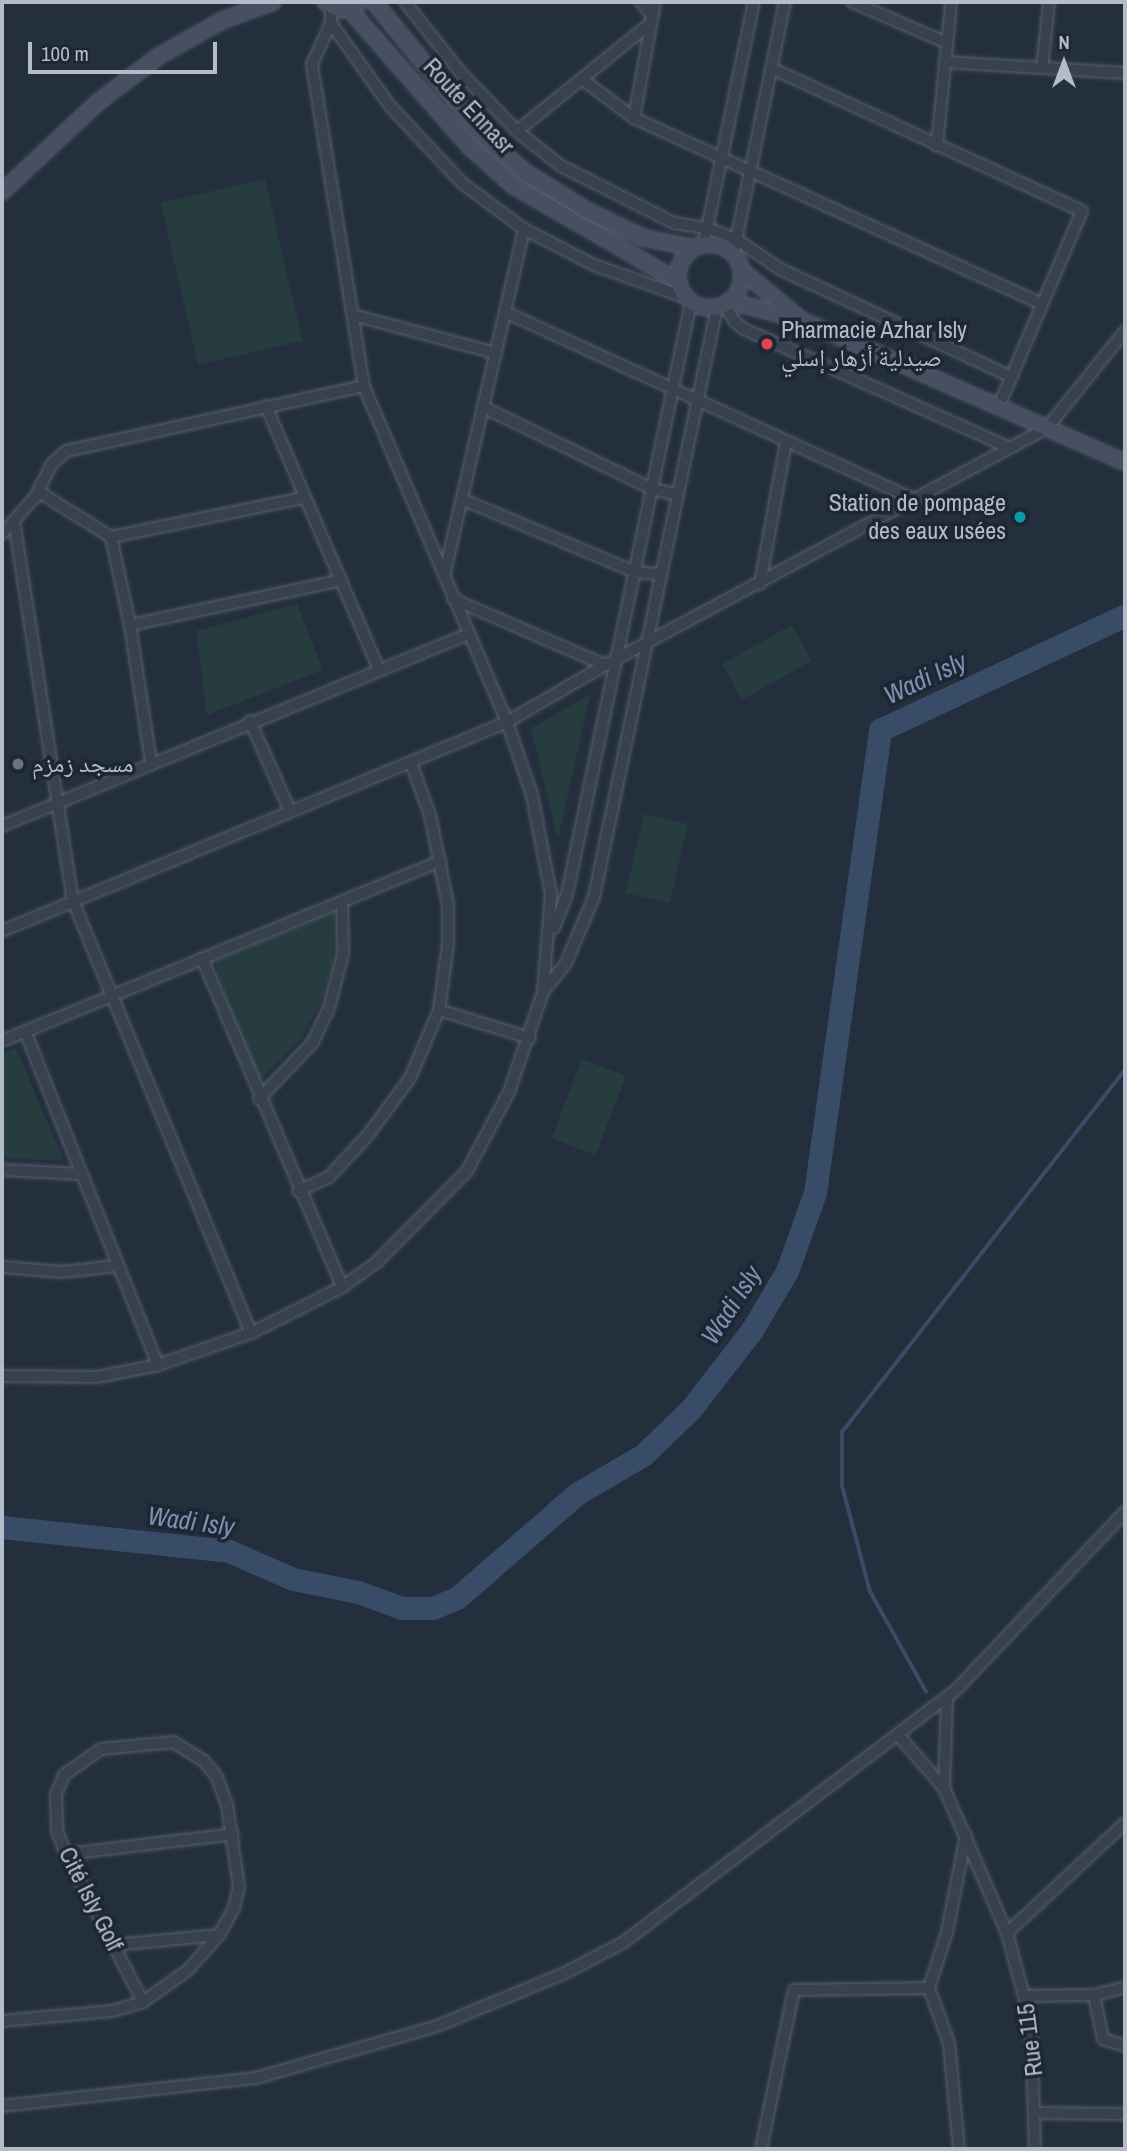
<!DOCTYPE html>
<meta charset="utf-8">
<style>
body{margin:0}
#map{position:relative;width:1127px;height:2151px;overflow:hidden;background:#242f3e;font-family:"Archivo Narrow","Noto Naskh Arabic",sans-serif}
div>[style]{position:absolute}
.green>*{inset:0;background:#263c3f;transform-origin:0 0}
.stream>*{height:3.5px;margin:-1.75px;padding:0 1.75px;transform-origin:1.75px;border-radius:1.75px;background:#394c67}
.river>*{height:23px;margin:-11.5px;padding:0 11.5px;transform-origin:11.5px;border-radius:11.5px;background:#394c67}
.roads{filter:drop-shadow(0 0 2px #565f6c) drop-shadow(0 0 2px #565f6c)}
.street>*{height:10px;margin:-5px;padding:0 5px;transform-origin:5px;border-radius:5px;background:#38414e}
.secondary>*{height:14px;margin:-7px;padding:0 7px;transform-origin:7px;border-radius:7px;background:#465061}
.secondary>.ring{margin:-7px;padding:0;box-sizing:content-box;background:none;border:14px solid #465061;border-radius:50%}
.dots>*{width:19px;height:19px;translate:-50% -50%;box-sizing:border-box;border:4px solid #1d2633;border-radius:50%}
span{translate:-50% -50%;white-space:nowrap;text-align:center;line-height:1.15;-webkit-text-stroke:7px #1d2633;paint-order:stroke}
.street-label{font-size:24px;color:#b4bcc9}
.poi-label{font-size:24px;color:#b4bcc9}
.left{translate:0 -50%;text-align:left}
.right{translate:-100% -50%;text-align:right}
.water-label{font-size:26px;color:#7c92b1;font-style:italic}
.frame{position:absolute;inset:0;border:4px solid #b4bcc9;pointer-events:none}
.north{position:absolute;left:1029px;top:28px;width:70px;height:70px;-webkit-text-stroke:5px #1d2633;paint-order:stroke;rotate:0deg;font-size:19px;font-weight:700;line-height:28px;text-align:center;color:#b4bcc9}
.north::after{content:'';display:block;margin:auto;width:24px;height:32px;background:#b4bcc9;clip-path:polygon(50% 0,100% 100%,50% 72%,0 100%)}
.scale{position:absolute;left:28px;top:42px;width:189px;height:32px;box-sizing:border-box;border:4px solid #b4bcc9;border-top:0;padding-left:9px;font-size:21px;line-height:24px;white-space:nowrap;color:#b4bcc9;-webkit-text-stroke:5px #1d2633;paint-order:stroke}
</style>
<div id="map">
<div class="green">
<i style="left:265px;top:179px;width:166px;height:107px;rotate:77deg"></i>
<i style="clip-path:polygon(297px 604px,323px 670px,207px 715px,196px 631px)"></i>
<i style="left:792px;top:625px;width:41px;height:80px;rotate:61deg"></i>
<i style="clip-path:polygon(590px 695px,558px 839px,531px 728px)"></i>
<i style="left:644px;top:814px;width:45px;height:81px;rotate:13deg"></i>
<i style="clip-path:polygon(334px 913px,333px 962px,322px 999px,301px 1039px,254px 1086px,215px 961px)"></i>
<i style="clip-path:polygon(16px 1048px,64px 1161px,2px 1158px,2px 1054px)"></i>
<i style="left:582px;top:1059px;width:47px;height:85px;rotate:21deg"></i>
</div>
<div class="stream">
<i style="left:926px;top:1692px;width:115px;rotate:-119.2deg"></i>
<i style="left:870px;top:1592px;width:110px;rotate:-104.8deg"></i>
<i style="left:842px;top:1486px;width:54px;rotate:-90deg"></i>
<i style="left:842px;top:1432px;width:459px;rotate:-52deg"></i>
</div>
<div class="river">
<i style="left:2px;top:1527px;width:228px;rotate:6deg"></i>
<i style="left:229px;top:1551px;width:70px;rotate:23.6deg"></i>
<i style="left:293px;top:1579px;width:66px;rotate:11.3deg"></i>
<i style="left:358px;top:1592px;width:47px;rotate:20deg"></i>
<i style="left:402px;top:1608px;width:31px"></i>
<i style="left:433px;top:1608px;width:26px;rotate:-23deg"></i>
<i style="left:457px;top:1598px;width:160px;rotate:-41deg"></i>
<i style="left:578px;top:1493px;width:75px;rotate:-30.3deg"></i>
<i style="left:643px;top:1455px;width:65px;rotate:-43.8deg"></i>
<i style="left:690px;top:1410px;width:101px;rotate:-52.2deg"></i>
<i style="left:752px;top:1330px;width:69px;rotate:-59.3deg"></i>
<i style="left:787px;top:1271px;width:83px;rotate:-70.3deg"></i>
<i style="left:815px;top:1193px;width:468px;rotate:-82deg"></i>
<i style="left:880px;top:730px;width:271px;rotate:-25.1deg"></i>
</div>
<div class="roads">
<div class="street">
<i style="left:405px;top:2px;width:89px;rotate:51.8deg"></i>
<i style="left:460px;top:72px;width:82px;rotate:46deg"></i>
<i style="left:517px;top:131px;width:56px;rotate:38.5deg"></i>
<i style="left:561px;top:166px;width:127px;rotate:26.8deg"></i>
<i style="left:674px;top:223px;width:33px;rotate:9deg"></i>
<i style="left:707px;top:228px;width:31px;rotate:21deg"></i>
<i style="left:736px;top:239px;width:53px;rotate:34.3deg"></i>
<i style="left:780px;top:269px;width:256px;rotate:25deg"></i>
<i style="left:641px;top:2px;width:18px;rotate:52deg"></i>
<i style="left:852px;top:2px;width:103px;rotate:23.3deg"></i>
<i style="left:331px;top:7px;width:16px;rotate:90deg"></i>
<i style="left:331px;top:23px;width:102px;rotate:54.6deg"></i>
<i style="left:390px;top:106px;width:105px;rotate:46.9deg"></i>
<i style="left:462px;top:183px;width:77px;rotate:36.6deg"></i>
<i style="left:524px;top:229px;width:79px;rotate:27.2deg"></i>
<i style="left:594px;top:265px;width:99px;rotate:19.5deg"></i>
<i style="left:945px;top:62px;width:180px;rotate:3.5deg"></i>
<i style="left:771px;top:68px;width:342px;rotate:24.7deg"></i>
<i style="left:1082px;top:211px;width:214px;rotate:113.1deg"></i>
<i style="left:1042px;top:68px;width:66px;rotate:-83.9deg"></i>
<i style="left:582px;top:79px;width:65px;rotate:36.9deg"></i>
<i style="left:634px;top:118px;width:448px;rotate:24.5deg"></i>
<i style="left:634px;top:118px;width:118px;rotate:-79.7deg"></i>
<i style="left:517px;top:131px;width:172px;rotate:-38.9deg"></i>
<i style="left:937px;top:146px;width:145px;rotate:-84.4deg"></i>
<i style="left:704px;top:243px;width:246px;rotate:-78.3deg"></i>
<i style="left:733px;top:255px;width:258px;rotate:-78.4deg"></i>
<i style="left:725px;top:304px;width:19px;rotate:62deg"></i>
<i style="left:734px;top:321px;width:13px;rotate:39deg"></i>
<i style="left:744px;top:329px;width:291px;rotate:24.1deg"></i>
<i style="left:505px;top:312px;width:451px;rotate:24.6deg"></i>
<i style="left:353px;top:315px;width:148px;rotate:14.9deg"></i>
<i style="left:266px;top:406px;width:287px;rotate:66.8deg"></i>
<i style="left:483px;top:407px;width:188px;rotate:25.9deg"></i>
<i style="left:652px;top:489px;width:24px;rotate:12deg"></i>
<i style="left:39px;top:492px;width:85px;rotate:32deg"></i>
<i style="left:111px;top:537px;width:90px;rotate:77.8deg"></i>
<i style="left:130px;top:625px;width:140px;rotate:81.3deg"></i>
<i style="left:464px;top:500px;width:186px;rotate:22.8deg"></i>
<i style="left:635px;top:572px;width:23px;rotate:5deg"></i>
<i style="left:14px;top:521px;width:385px;rotate:81.2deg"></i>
<i style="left:73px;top:901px;width:467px;rotate:67.6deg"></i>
<i style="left:2px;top:534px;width:50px;rotate:-48.3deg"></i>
<i style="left:35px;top:497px;width:37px;rotate:-63deg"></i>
<i style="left:52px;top:464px;width:19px;rotate:-43deg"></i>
<i style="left:66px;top:451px;width:305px;rotate:-12.3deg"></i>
<i style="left:111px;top:537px;width:196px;rotate:-11.5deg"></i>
<i style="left:444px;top:576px;width:356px;rotate:-77deg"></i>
<i style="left:760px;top:584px;width:144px;rotate:-79.6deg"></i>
<i style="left:453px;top:599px;width:166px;rotate:23.5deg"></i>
<i style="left:130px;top:625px;width:216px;rotate:-12deg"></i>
<i style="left:250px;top:721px;width:98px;rotate:66deg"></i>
<i style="left:2px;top:826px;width:504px;rotate:-22.39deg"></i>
<i style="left:554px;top:928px;width:36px;rotate:-69deg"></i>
<i style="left:567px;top:894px;width:605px;rotate:-78.17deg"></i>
<i style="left:2px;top:931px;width:547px;rotate:-22.48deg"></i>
<i style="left:507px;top:722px;width:113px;rotate:-30.2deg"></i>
<i style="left:605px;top:665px;width:502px;rotate:-28.2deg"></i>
<i style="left:1047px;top:428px;width:124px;rotate:-51.2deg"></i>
<i style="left:202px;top:958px;width:358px;rotate:66.9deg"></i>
<i style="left:545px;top:989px;width:33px;rotate:-51deg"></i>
<i style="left:566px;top:963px;width:72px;rotate:-67deg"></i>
<i style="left:594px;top:897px;width:603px;rotate:-78.22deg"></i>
<i style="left:439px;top:1010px;width:95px;rotate:17.1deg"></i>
<i style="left:25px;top:1031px;width:360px;rotate:68.3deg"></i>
<i style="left:2px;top:1041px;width:474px;rotate:-22.3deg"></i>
<i style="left:259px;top:1099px;width:79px;rotate:-46.5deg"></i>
<i style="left:313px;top:1042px;width:38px;rotate:-65deg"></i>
<i style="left:329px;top:1008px;width:56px;rotate:-75.5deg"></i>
<i style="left:343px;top:954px;width:53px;rotate:-91.1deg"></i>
<i style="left:2px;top:1170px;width:79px;rotate:2.9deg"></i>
<i style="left:298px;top:1191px;width:34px;rotate:-24deg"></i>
<i style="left:329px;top:1177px;width:57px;rotate:-47.1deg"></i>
<i style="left:368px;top:1135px;width:71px;rotate:-53.6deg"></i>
<i style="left:410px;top:1078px;width:74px;rotate:-66.9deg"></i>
<i style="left:439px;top:1010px;width:67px;rotate:-82.2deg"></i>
<i style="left:448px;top:944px;width:39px;rotate:-90deg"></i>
<i style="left:448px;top:905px;width:92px;rotate:-101.3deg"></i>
<i style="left:430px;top:815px;width:55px;rotate:-110.1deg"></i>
<i style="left:2px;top:1267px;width:60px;rotate:4.8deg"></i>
<i style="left:62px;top:1272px;width:54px;rotate:-6.3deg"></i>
<i style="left:2px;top:1376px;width:95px;rotate:0.6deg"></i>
<i style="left:97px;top:1377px;width:62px;rotate:-11.1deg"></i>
<i style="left:158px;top:1365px;width:98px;rotate:-19deg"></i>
<i style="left:251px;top:1333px;width:102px;rotate:-26.8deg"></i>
<i style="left:342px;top:1287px;width:43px;rotate:-35.5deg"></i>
<i style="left:377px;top:1262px;width:128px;rotate:-45.3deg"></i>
<i style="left:467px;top:1171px;width:89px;rotate:-62deg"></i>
<i style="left:509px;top:1092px;width:106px;rotate:-71.2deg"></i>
<i style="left:543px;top:992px;width:98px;rotate:-85.3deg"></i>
<i style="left:551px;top:894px;width:101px;rotate:-100.9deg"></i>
<i style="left:532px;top:795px;width:77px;rotate:-108.9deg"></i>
<i style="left:507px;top:722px;width:365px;rotate:-113.1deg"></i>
<i style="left:364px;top:386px;width:326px;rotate:-99.2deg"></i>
<i style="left:312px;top:64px;width:45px;rotate:-65.1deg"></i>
<i style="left:899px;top:1736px;width:69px;rotate:49.1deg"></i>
<i style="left:944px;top:1788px;width:158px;rotate:66.5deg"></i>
<i style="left:1007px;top:1933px;width:92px;rotate:74.9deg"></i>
<i style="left:1031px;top:2022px;width:127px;rotate:88.2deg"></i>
<i style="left:944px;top:1788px;width:90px;rotate:-88.1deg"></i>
<i style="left:66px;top:1854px;width:168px;rotate:-6.8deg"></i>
<i style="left:1007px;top:1933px;width:161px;rotate:-43deg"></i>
<i style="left:115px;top:1945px;width:104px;rotate:-5.5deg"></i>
<i style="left:1094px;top:1995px;width:45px;rotate:78.4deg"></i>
<i style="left:1103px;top:2039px;width:23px;rotate:18deg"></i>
<i style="left:1025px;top:1996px;width:69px;rotate:-0.8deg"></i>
<i style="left:1094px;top:1995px;width:32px;rotate:-14deg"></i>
<i style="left:2px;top:2021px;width:110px;rotate:-5.2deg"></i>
<i style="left:112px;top:2011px;width:32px;rotate:-16deg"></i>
<i style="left:143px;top:2002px;width:55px;rotate:-35.4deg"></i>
<i style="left:188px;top:1970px;width:47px;rotate:-48.5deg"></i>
<i style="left:219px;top:1935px;width:31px;rotate:-61deg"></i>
<i style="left:234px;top:1908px;width:22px;rotate:-77deg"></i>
<i style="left:239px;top:1887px;width:83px;rotate:-98.3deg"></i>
<i style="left:227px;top:1805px;width:30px;rotate:-110deg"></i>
<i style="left:217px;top:1777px;width:21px;rotate:-129deg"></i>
<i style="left:204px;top:1761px;width:36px;rotate:-148deg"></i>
<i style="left:174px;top:1742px;width:73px;rotate:174.5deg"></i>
<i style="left:101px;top:1749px;width:45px;rotate:144.9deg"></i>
<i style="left:64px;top:1775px;width:22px;rotate:112deg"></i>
<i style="left:56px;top:1795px;width:36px;rotate:88deg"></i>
<i style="left:57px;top:1831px;width:25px;rotate:69deg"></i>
<i style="left:66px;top:1854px;width:167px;rotate:62.5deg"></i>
<i style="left:2px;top:2106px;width:256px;rotate:-6.3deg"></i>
<i style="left:256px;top:2078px;width:188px;rotate:-16deg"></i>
<i style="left:437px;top:2026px;width:139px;rotate:-22.5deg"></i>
<i style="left:565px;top:1973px;width:67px;rotate:-27.7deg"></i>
<i style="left:624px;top:1942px;width:415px;rotate:-37.2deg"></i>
<i style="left:955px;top:1691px;width:247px;rotate:-46.5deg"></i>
<i style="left:1037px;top:2113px;width:88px;rotate:0.7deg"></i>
<i style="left:761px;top:2149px;width:162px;rotate:-78.3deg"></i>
<i style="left:794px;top:1990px;width:135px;rotate:-0.8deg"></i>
<i style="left:959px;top:2149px;width:106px;rotate:-95.4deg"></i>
<i style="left:949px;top:2043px;width:59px;rotate:-110deg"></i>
<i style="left:929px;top:1988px;width:59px;rotate:-72.2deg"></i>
<i style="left:947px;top:1932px;width:99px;rotate:-78.9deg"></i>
</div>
<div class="secondary">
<i style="left:325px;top:2px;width:17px;rotate:28deg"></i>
<i style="left:340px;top:10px;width:22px;rotate:-22deg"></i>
<i style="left:374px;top:2px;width:172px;rotate:50.7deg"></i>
<i style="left:483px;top:135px;width:56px;rotate:41.4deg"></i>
<i style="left:525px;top:172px;width:72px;rotate:31.9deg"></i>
<i style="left:586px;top:210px;width:64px;rotate:25.8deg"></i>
<i style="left:644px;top:238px;width:52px;rotate:11.1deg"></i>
<i style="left:349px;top:9px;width:184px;rotate:48.8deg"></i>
<i style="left:470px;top:147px;width:59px;rotate:41.6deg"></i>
<i style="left:514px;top:186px;width:190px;rotate:30.1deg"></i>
<i style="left:2px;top:192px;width:130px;rotate:-43.1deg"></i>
<i style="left:97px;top:103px;width:78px;rotate:-37.2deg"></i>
<i style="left:159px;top:56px;width:73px;rotate:-29.4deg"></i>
<i style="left:223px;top:20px;width:53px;rotate:-19.8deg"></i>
<i class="ring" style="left:678px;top:244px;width:50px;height:50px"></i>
<i style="left:741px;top:270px;width:74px;rotate:39.5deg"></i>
<i style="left:729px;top:301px;width:74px;rotate:14.8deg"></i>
<i style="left:801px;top:320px;width:354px;rotate:23.7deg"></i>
</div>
</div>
<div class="dots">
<i style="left:767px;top:344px;background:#e0444e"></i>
<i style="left:1020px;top:517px;background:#0f9aa8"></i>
<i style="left:18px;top:764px;background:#6b7280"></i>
</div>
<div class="street-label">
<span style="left:469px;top:106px;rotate:47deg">Route Ennasr</span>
<span style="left:91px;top:1899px;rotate:63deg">Cité Isly Golf</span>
<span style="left:1030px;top:2040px;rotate:-97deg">Rue 115</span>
</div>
<div class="poi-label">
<span class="left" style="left:781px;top:344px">Pharmacie Azhar Isly<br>صيدلية أزهار إسلي</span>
<span class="right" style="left:1006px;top:517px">Station de pompage<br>des eaux usées</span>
<span class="left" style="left:32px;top:764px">مسجد زمزم</span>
</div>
<div class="water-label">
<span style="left:925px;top:678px;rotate:-25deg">Wadi Isly</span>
<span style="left:731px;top:1305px;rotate:-57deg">Wadi Isly</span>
<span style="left:191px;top:1521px;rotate:8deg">Wadi Isly</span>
</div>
<div class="frame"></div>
<div class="north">N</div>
<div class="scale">100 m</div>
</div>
